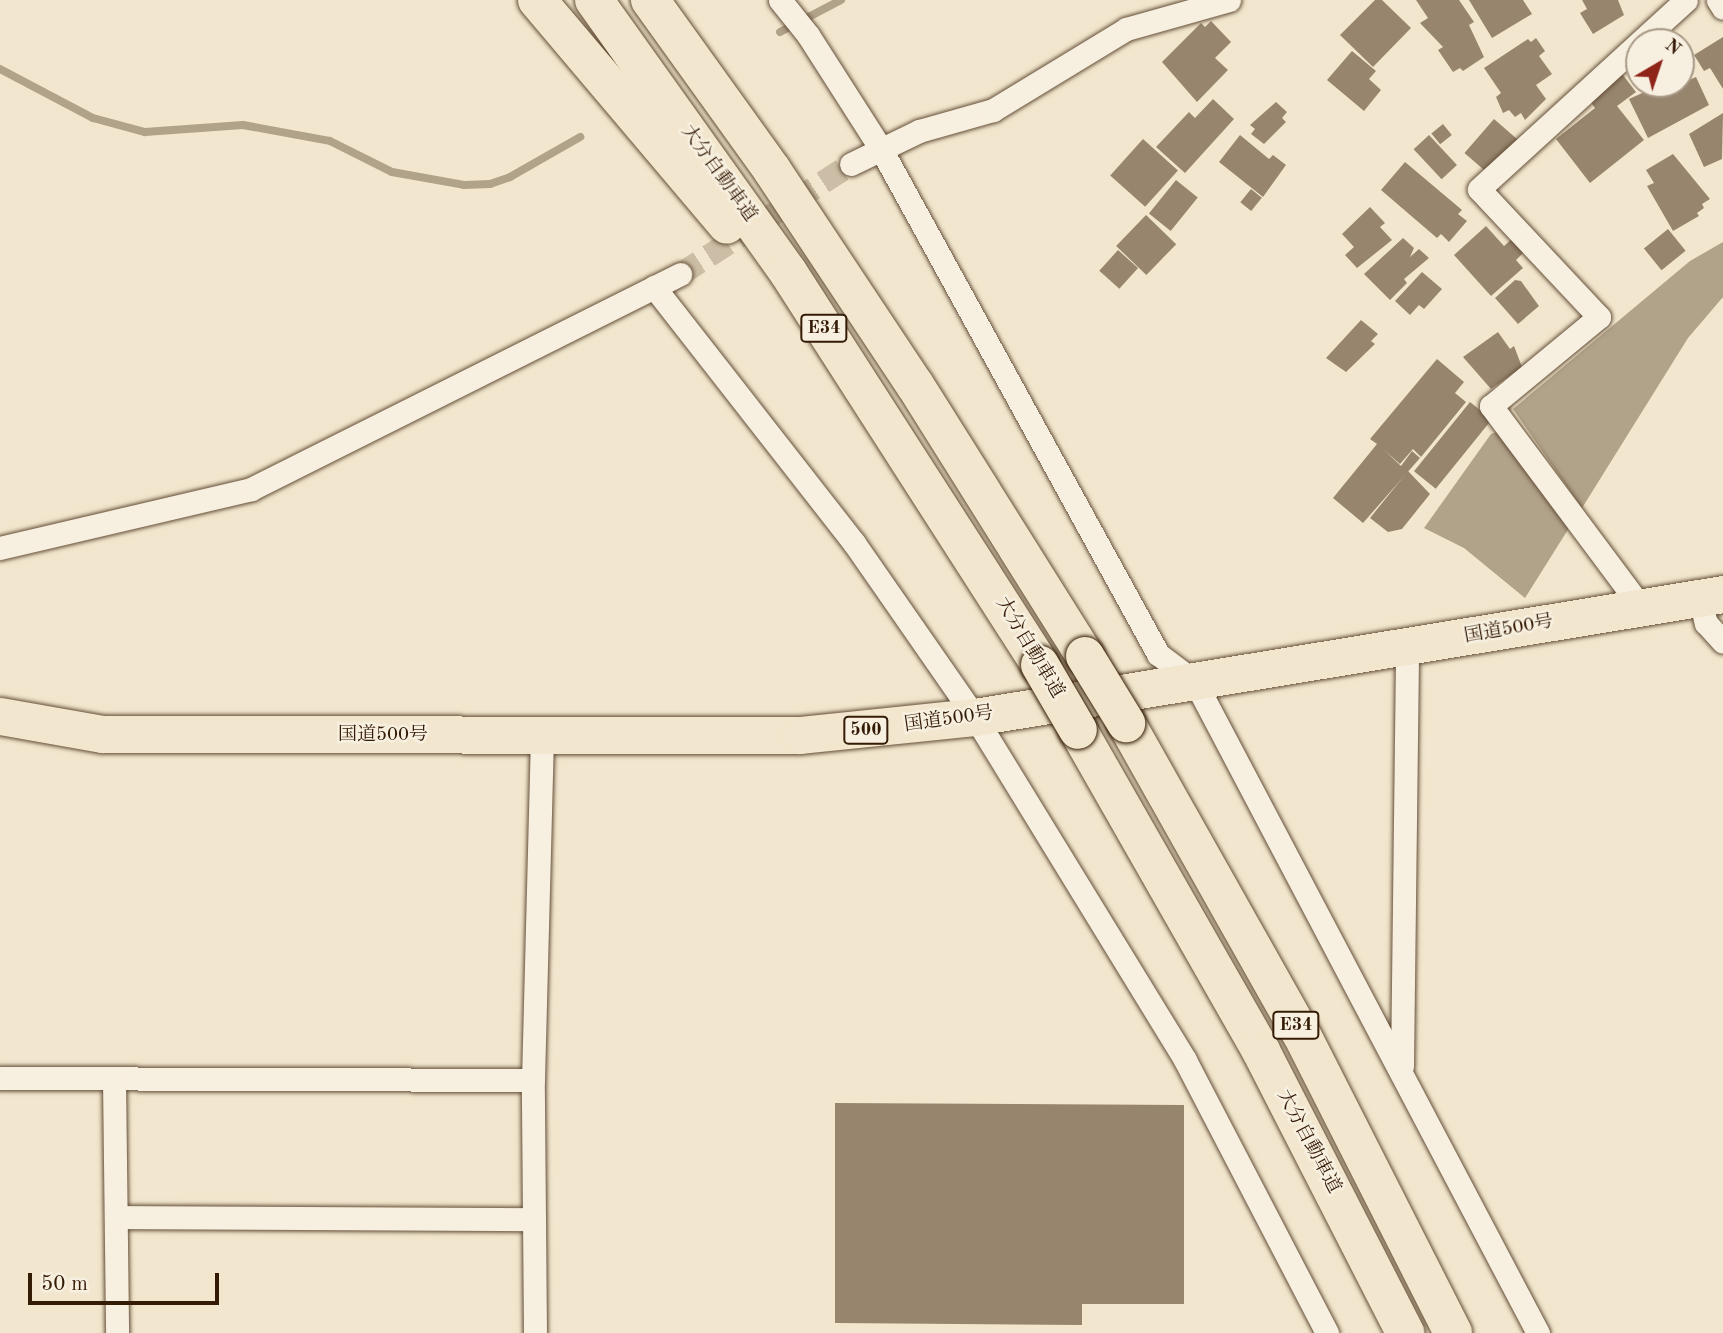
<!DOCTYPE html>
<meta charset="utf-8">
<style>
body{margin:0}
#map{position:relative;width:1723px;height:1333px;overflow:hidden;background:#f2e7ce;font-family:"Old Standard TT","Noto Serif JP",serif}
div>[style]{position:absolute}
.water>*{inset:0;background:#b1a28a}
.stream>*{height:8px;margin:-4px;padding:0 4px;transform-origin:4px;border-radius:4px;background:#b1a28a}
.building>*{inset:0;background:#97856e;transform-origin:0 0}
.minor-tunnel>*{height:23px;margin-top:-11.5px;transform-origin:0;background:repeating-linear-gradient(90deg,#ccbea6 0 23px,transparent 0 34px)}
.roads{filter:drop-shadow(0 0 2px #644e38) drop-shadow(0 0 2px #644e38)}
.minor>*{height:23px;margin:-11.5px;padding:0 11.5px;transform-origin:11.5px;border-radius:11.5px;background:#f7efdf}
.trunk>*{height:37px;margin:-18.5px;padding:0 18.5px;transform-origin:18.5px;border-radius:18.5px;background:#f2e7ce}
.motorway>*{height:38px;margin:-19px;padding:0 19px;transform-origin:19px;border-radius:19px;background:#f2e7ce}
.bridges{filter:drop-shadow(0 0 2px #341b06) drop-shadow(0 0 2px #341b06)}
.motorway-bridge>*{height:38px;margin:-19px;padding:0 19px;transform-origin:19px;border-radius:19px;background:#f2e7ce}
span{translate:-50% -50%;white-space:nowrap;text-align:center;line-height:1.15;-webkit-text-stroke:5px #f7efdf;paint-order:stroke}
.shield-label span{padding:2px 5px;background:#f7efdf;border:2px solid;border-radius:5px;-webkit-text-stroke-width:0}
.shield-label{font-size:18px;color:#341b06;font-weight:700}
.street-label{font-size:19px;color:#341b06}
.north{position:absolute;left:1625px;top:28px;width:70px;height:70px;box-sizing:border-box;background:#f7efdf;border:2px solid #a99a88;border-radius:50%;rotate:39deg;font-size:19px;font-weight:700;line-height:28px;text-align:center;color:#341b06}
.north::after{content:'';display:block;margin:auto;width:24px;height:32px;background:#8f2418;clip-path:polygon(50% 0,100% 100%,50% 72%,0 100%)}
.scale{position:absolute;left:28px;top:1273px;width:191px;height:32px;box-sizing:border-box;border:4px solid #341b06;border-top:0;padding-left:9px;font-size:21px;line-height:24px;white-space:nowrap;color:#341b06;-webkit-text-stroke:5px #f7efdf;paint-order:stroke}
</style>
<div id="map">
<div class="water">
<i style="clip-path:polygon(1723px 242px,1723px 297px,1688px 338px,1582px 508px,1513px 409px,1690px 261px)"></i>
<i style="clip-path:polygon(1497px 432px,1569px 528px,1525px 598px,1464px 548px,1424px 528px,1491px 434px)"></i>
</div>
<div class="stream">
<i style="left:780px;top:32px;width:69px;rotate:-27.7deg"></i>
<i style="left:0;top:69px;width:105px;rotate:27.8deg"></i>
<i style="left:93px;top:118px;width:54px;rotate:15.1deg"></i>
<i style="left:145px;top:132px;width:98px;rotate:-4.1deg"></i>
<i style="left:243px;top:125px;width:88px;rotate:10.4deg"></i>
<i style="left:330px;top:141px;width:69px;rotate:26.6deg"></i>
<i style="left:392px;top:172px;width:73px;rotate:10.2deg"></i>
<i style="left:464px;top:185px;width:26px;rotate:-2deg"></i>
<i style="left:490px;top:184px;width:21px;rotate:-19deg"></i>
<i style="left:510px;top:177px;width:81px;rotate:-29.7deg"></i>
</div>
<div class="building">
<i style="clip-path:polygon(1375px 0,1382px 0,1411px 28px,1373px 67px,1340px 35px)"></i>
<i style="clip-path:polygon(1416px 0,1459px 0,1474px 22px,1469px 25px,1484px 57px,1463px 71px,1460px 68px,1453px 72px,1438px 50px,1443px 47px,1420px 23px,1428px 18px)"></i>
<i style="clip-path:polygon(1469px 0,1523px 0,1532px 14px,1492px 38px)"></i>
<i style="clip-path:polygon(1582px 0,1618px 0,1624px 15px,1593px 34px,1580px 13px,1587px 9px)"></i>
<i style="clip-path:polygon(1211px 21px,1231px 42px,1215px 58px,1228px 70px,1197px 102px,1162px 62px,1201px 23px,1205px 27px)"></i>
<i style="clip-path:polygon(1723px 37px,1723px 89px,1710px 68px,1704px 71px,1694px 55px)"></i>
<i style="clip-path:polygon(1536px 38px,1545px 51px,1539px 56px,1552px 74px,1536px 85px,1546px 99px,1525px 120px,1521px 113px,1515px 117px,1509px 110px,1503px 113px,1496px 97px,1501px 93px,1484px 68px,1528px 39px,1531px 42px)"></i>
<i style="clip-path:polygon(1352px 51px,1376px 71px,1369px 79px,1381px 90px,1364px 111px,1327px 80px)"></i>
<i style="clip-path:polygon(1619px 70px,1636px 92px,1617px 106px,1644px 140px,1590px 183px,1556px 139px,1595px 108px,1586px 96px)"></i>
<i style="clip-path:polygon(1687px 76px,1689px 80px,1696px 77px,1709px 105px,1648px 138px,1629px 99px,1660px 85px,1681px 84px)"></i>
<i style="clip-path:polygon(1213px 99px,1234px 119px,1185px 173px,1156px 147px,1189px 112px,1195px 118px)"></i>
<i style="clip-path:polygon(1276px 102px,1287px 112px,1282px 118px,1286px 122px,1264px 144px,1251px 134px,1255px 129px,1250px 125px)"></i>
<i style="clip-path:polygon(1723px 113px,1722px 159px,1704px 167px,1689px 134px)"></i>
<i style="left:1494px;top:119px;width:32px;height:45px;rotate:41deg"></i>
<i style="left:1443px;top:124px;width:14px;height:15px;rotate:51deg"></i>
<i style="clip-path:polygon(1240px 135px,1269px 159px,1273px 155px,1286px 165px,1263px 197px,1219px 162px)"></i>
<i style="left:1429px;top:135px;width:41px;height:21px;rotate:47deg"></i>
<i style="left:1143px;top:139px;width:47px;height:49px;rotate:42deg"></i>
<i style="clip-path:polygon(1673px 154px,1710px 199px,1702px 204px,1704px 208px,1697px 213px,1699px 216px,1673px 231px,1647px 186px,1654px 183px,1646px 170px)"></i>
<i style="clip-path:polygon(1405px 162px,1462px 210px,1458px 214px,1467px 221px,1449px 242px,1441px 234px,1437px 238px,1381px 190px)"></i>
<i style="left:1176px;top:180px;width:28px;height:43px;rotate:39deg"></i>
<i style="left:1251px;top:189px;width:14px;height:17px;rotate:39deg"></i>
<i style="clip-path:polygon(1370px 207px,1385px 223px,1380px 227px,1392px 240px,1357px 268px,1345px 255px,1354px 247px,1342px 234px)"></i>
<i style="left:1146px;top:215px;width:42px;height:43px;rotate:44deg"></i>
<i style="clip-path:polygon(1486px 226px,1504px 246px,1513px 238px,1525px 251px,1516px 260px,1523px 268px,1491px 296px,1454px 255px)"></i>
<i style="left:1668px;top:229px;width:28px;height:31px;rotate:51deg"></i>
<i style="clip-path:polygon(1403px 238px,1414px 248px,1410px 257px,1419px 249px,1429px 258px,1404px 279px,1407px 283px,1390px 300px,1364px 274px)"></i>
<i style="left:1118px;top:250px;width:27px;height:28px;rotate:42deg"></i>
<i style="clip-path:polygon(1422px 272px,1442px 289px,1424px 309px,1419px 305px,1410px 315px,1395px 301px)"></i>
<i style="clip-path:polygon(1515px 280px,1521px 281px,1539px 306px,1518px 324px,1495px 298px)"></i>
<i style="clip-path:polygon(1361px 320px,1378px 334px,1371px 341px,1375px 344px,1346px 372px,1326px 358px)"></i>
<i style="clip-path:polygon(1498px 332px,1510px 349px,1514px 346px,1522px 367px,1491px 389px,1463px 357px)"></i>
<i style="clip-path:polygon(1437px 359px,1464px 382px,1455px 393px,1466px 402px,1421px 457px,1413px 449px,1400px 464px,1383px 449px,1401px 466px,1412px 451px,1420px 458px,1363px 523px,1333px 498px,1377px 444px,1370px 439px)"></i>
<i style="left:1470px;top:402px;width:28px;height:89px;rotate:39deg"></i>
<i style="clip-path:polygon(1408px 471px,1430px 494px,1402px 529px,1388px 532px,1370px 518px)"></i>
<i style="clip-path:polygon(835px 1103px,1184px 1105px,1184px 1304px,1082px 1304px,1082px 1325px,835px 1323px)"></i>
</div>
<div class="minor-tunnel">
<i style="left:680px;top:274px;width:203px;rotate:-32.8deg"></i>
</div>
<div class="roads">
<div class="minor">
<i style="left:780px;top:0;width:45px;rotate:51.3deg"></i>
<i style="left:808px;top:35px;width:135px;rotate:57.4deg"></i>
<i style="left:881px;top:149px;width:576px;rotate:61.25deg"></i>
<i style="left:1158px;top:654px;width:46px;rotate:37.1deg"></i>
<i style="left:1195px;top:682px;width:736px;rotate:62.22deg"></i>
<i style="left:1718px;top:0;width:9px;rotate:58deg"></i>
<i style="left:851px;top:164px;width:76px;rotate:-25.9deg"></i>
<i style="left:919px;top:131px;width:77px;rotate:-15.8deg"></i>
<i style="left:993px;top:110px;width:156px;rotate:-31.3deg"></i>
<i style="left:1126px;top:29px;width:107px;rotate:-15.7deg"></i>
<i style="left:654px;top:287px;width:325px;rotate:52deg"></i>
<i style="left:854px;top:543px;width:212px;rotate:55.2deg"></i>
<i style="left:975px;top:717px;width:402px;rotate:58.5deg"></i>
<i style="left:1185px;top:1060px;width:308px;rotate:62.5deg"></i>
<i style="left:0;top:548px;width:258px;rotate:-13.2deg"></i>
<i style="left:251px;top:489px;width:480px;rotate:-26.6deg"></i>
<i style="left:1700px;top:598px;width:26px;rotate:77deg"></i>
<i style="left:1706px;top:623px;width:25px;rotate:48deg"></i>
<i style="left:1641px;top:607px;width:251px;rotate:-126.7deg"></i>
<i style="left:1491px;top:406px;width:140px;rotate:-39.5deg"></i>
<i style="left:1599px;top:317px;width:175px;rotate:-133.2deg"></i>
<i style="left:1479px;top:189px;width:280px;rotate:-42.4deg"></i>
<i style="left:1402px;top:1066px;width:418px;rotate:-89.3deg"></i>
<i style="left:0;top:1078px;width:533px;rotate:0.21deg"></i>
<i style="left:114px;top:1079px;width:254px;rotate:89.3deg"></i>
<i style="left:116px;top:1217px;width:418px;rotate:0.3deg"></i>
<i style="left:535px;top:1333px;width:253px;rotate:-90.5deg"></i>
<i style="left:533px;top:1080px;width:343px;rotate:-88.5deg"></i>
</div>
<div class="trunk">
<i style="left:0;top:716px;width:104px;rotate:10deg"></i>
<i style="left:102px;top:734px;width:698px;rotate:0.08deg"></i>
<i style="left:800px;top:735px;width:176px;rotate:-5.9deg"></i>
<i style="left:975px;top:717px;width:758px;rotate:-9.34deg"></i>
</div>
<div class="motorway">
<i style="left:537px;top:0;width:294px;rotate:49.8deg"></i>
<i style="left:594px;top:0;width:334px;rotate:54.5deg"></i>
<i style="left:788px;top:272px;width:467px;rotate:57.3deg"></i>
<i style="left:650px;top:0;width:209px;rotate:54.3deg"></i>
<i style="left:772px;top:170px;width:258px;rotate:56.4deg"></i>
<i style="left:915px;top:385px;width:320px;rotate:57.9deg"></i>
<i style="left:1126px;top:723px;width:356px;rotate:60.6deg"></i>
<i style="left:1301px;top:1033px;width:336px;rotate:63.1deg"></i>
<i style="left:1078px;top:730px;width:369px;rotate:60.3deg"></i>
<i style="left:1261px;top:1051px;width:317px;rotate:62.9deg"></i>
</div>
</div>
<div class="bridges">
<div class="motorway-bridge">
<i style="left:1085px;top:656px;width:79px;rotate:58.5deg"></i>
<i style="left:1040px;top:665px;width:75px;rotate:59.7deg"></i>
</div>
</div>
<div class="shield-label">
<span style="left:824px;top:328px">E34</span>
<span style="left:866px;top:730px">500</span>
<span style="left:1296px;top:1025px">E34</span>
</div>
<div class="street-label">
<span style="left:718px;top:174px;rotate:54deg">大分自動車道</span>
<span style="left:1509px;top:630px;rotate:-10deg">国道500号</span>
<span style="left:1029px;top:648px;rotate:59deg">大分自動車道</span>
<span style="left:949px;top:720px;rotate:-8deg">国道500号</span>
<span style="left:383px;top:736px">国道500号</span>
<span style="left:1308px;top:1142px;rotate:62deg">大分自動車道</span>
</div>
<div class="north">N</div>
<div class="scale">50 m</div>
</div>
